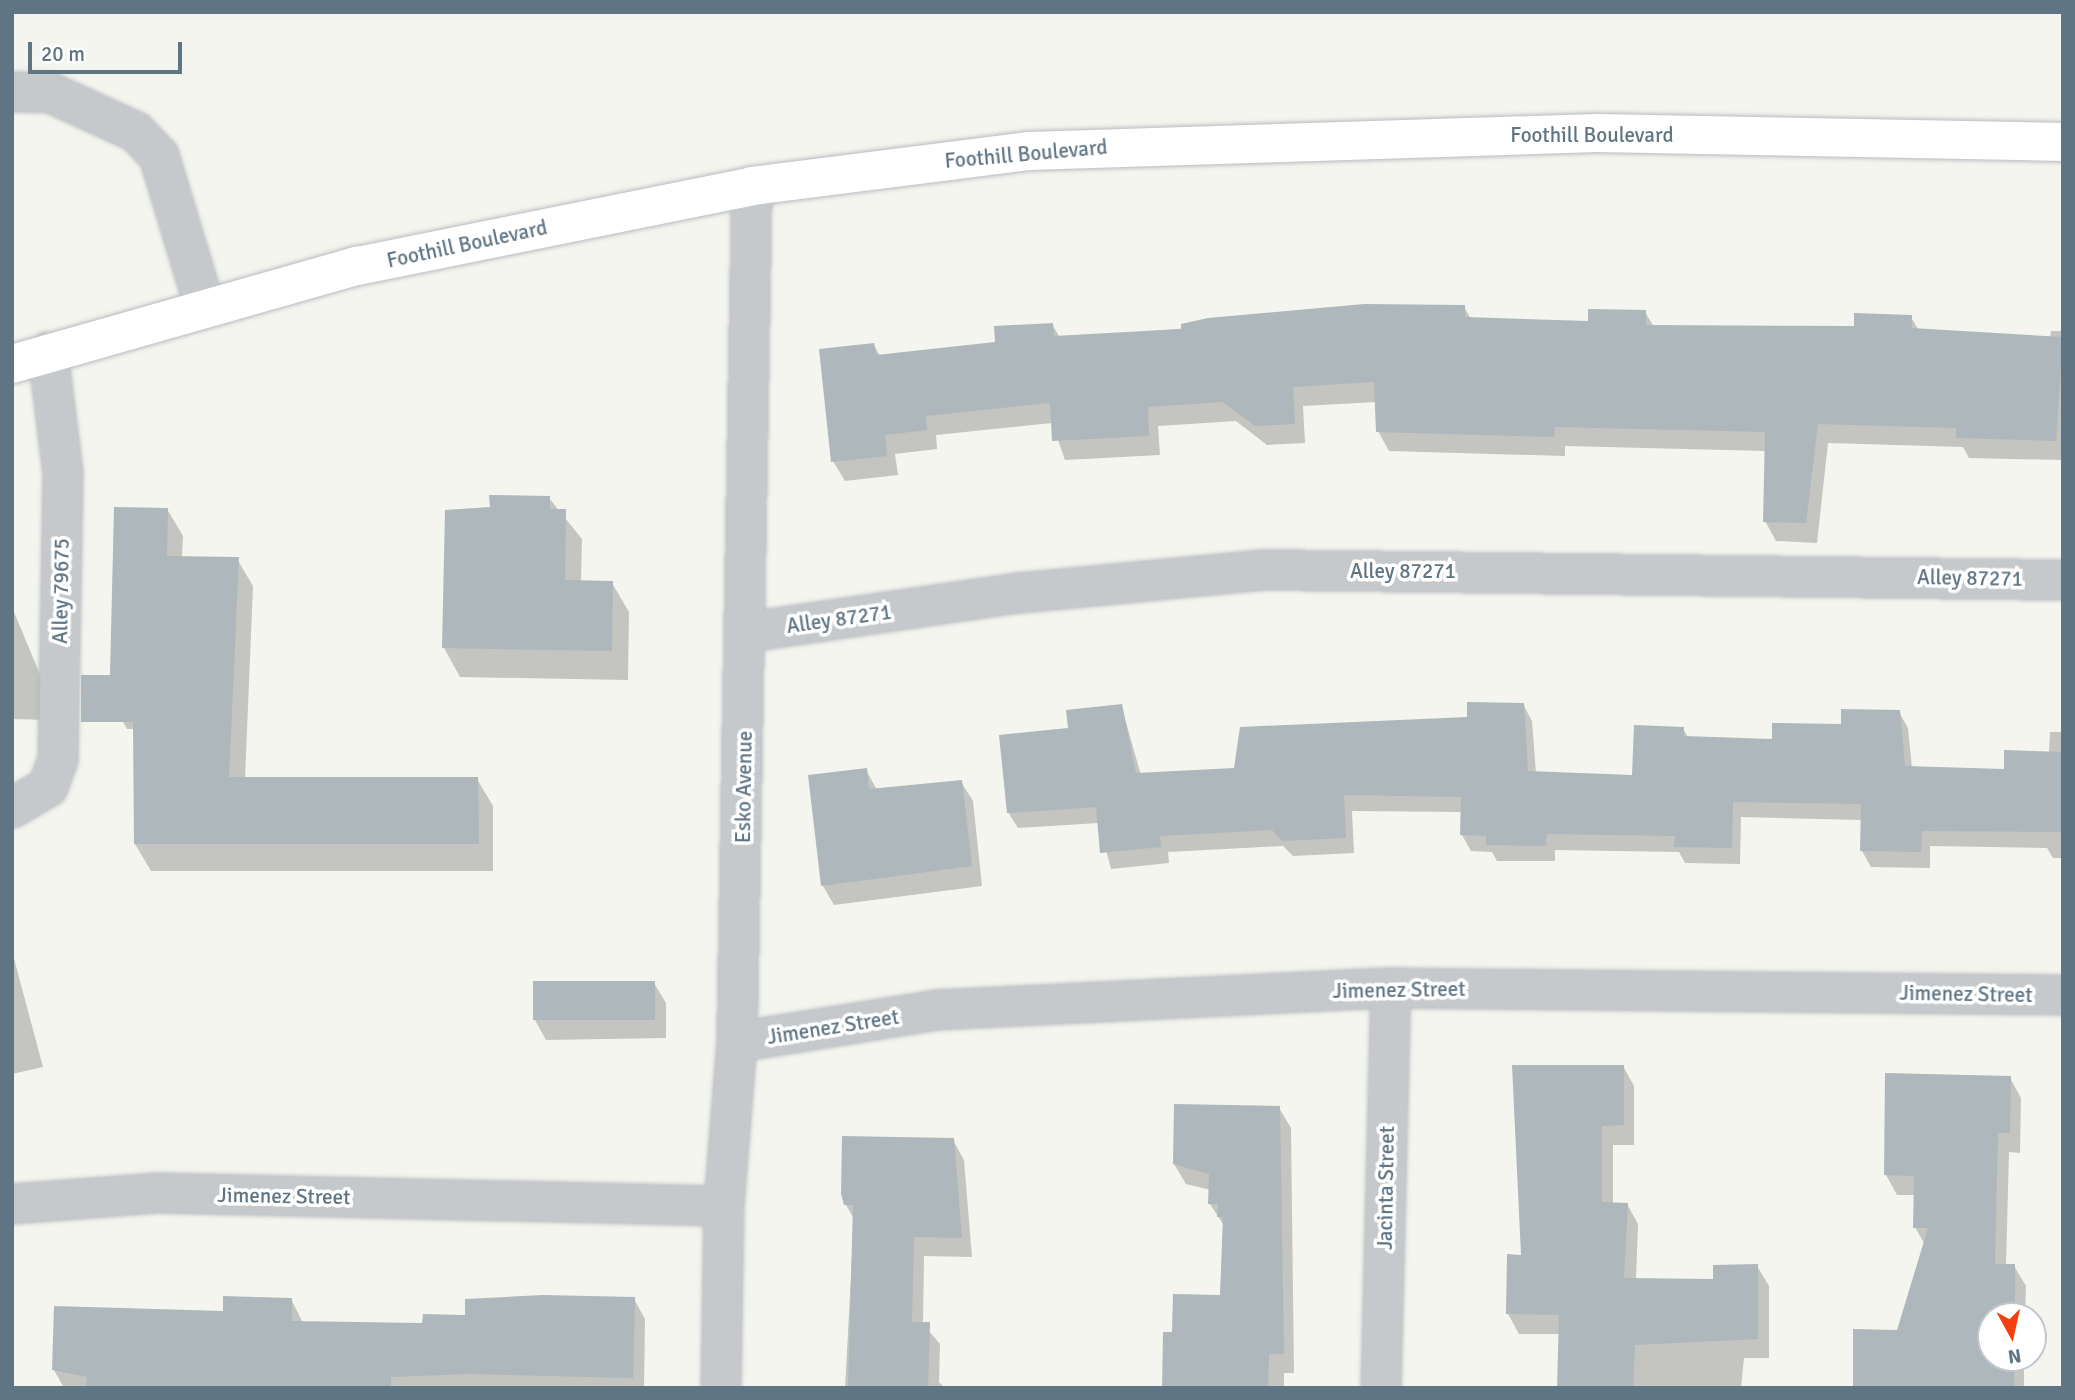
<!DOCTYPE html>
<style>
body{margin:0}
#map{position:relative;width:2075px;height:1400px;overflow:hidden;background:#f5f5f0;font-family:Signika,sans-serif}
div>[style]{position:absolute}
.shadow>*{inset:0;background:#0003}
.building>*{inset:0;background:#aeb7bb;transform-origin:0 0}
.roads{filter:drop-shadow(0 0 2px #b8bcbf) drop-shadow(0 0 2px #b8bcbf)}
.minor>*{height:38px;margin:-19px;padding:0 19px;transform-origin:19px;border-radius:19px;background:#c6c9cc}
.major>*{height:38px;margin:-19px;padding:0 19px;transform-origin:19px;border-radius:19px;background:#fff}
span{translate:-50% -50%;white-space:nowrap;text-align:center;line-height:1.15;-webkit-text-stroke:7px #fff;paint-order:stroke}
.street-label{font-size:21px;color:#607584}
.frame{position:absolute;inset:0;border:14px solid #607584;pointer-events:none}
.north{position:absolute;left:1977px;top:1302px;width:70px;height:70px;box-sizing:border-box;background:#fff;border:2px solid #bfc8ce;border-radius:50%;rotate:172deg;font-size:19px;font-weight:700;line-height:28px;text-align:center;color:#607584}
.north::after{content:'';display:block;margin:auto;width:24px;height:32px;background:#f44011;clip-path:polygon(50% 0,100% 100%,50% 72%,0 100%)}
.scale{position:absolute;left:28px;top:42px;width:154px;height:32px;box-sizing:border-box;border:4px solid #607584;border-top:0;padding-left:9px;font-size:21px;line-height:24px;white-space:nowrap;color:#607584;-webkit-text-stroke:5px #fff;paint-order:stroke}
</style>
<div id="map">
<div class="shadow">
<i style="clip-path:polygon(1464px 307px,1471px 319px,1590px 323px,1645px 312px,1654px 327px,1856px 328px,1911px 317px,1919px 331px,2050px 338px,2051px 331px,2063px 331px,2063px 460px,1969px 458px,1963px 447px,1828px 443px,1817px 543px,1776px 541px,1765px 521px,1766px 451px,1565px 446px,1565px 456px,1389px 451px,1378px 431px,1377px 402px,1303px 406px,1305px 443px,1267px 445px,1236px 421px,1158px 426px,1160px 455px,1065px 460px,1052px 423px,936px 435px,937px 449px,895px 454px,898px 475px,845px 481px,833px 461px,874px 345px,880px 356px,997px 344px,1052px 324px,1060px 338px)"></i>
<i style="clip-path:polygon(549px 498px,582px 539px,581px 582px,612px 583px,629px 612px,628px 680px,460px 677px,444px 648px,491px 508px)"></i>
<i style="clip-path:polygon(167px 509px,183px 536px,182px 558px,237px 559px,253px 586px,245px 779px,477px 779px,493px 806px,493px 871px,151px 871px,135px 844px,135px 729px,127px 729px,112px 702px)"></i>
<i style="clip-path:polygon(12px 607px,48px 694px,48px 720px,12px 719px)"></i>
<i style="clip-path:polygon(1523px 704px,1532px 721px,1536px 773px,1634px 777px,1683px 729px,1688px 737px,1774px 741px,1899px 712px,1908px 728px,1912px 768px,2006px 770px,2049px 753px,2050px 732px,2063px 732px,2063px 858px,2053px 858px,2047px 848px,1930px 846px,1930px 868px,1871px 867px,1862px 851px,1862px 820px,1741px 817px,1740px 864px,1685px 863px,1679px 852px,1555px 850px,1555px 861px,1497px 861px,1492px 852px,1471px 851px,1462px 835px,1462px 812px,1352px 811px,1354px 853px,1293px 856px,1283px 846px,1168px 852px,1169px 863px,1111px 869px,1099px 823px,1018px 828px,1008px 812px,1070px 730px,1121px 705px,1141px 775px,1236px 770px)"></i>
<i style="clip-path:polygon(866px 770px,877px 790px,961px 782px,973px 801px,982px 886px,834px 905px,823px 886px)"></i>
<i style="clip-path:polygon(12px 951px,43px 1067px,12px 1074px)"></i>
<i style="clip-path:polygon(654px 983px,666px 1003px,666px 1038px,546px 1040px,535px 1020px)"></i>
<i style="clip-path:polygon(1623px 1066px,1634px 1086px,1634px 1145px,1613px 1145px,1613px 1204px,1627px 1204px,1638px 1224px,1636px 1280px,1715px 1280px,1757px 1266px,1769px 1286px,1769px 1358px,1744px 1358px,1741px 1388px,1559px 1388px,1560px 1334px,1519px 1334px,1508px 1314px,1523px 1256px)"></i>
<i style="clip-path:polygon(2010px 1078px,2021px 1098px,2020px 1153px,2009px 1152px,2006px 1266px,2014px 1266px,2026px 1286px,2025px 1316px,1991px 1316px,1991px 1358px,2024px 1358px,2024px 1388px,1854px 1388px,1899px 1332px,1925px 1245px,1915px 1227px,1915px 1195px,1897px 1195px,1886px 1175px)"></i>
<i style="clip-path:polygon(1279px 1108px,1291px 1128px,1294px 1373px,1284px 1373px,1284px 1388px,1164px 1388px,1174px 1334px,1222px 1297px,1223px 1224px,1210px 1204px,1211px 1190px,1186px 1184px,1174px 1164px)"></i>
<i style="clip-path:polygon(953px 1140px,964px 1160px,972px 1257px,924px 1256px,923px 1324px,940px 1344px,939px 1382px,945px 1388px,845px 1388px,854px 1219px,846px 1205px)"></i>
<i style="clip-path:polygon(291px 1299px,303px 1323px,424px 1324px,634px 1299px,645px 1319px,644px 1388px,64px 1388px,54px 1370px,224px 1313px)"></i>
</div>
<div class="building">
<i style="clip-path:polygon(1364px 304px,1465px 305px,1465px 317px,1588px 321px,1588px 309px,1646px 310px,1646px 325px,1854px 326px,1854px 313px,1912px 315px,1912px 328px,2063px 337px,2056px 441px,1956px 438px,1956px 428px,1818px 424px,1806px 523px,1763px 522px,1765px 432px,1555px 427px,1554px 437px,1376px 432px,1374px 382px,1293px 387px,1295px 424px,1255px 426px,1223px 402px,1148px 407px,1149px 436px,1052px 441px,1050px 403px,926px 416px,927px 430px,885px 435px,887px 456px,831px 462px,819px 349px,874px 343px,876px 355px,995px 342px,994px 326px,1053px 323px,1054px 336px,1181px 329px,1181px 324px,1208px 318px)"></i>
<i style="clip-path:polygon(489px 495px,550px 496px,550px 509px,566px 509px,565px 580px,613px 581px,612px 651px,442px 648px,445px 510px,490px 507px)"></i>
<i style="clip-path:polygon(114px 507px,168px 508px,167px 556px,239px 557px,229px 777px,478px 777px,479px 844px,134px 844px,133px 722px,81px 722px,81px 675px,110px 675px)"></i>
<i style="clip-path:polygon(1467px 702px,1524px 703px,1528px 771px,1632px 775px,1634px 725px,1684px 727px,1684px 736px,1772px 739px,1772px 723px,1841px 724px,1841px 709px,1900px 710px,1905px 766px,2004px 769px,2004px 750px,2063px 752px,2063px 832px,1922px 831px,1921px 852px,1860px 851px,1861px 804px,1733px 802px,1732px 848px,1674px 847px,1675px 836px,1547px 834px,1546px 846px,1486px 845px,1486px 836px,1460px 835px,1461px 797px,1344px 795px,1346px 838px,1282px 841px,1272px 830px,1160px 836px,1161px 847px,1100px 853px,1096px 807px,1007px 813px,999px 735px,1068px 728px,1066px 710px,1122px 704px,1136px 773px,1234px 768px,1240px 727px,1467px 717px)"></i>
<i style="clip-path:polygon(867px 768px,869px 789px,962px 780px,972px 866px,821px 886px,808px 775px)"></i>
<i style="left:533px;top:981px;width:122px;height:39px"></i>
<i style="clip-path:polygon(1512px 1065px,1624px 1065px,1624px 1125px,1602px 1126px,1602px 1202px,1628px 1203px,1624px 1278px,1713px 1279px,1713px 1265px,1758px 1264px,1758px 1339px,1635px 1345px,1633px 1388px,1557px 1388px,1559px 1315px,1506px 1314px,1507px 1254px,1521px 1255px)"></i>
<i style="clip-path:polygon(1885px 1073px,2011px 1076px,2010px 1133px,1998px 1133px,1995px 1264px,2015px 1264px,2015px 1316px,1991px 1316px,1991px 1358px,2014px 1358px,2014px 1388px,1853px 1388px,1853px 1329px,1897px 1330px,1928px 1228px,1913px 1228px,1914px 1176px,1884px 1175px)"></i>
<i style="clip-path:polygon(1174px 1104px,1280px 1106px,1284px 1354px,1269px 1354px,1268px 1388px,1162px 1388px,1163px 1332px,1172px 1332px,1173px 1294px,1220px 1295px,1223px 1217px,1217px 1217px,1218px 1204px,1208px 1204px,1209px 1174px,1173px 1164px)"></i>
<i style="clip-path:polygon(842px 1136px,954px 1138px,962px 1238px,914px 1237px,912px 1322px,930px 1322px,928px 1388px,848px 1388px,853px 1205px,844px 1205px,841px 1194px)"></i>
<i style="clip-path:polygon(543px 1295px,635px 1297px,633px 1378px,469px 1374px,391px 1377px,391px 1388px,86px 1388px,87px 1377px,52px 1370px,54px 1306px,223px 1311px,223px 1296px,292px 1298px,292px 1321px,422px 1323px,423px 1314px,465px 1315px,465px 1299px)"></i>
</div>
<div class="roads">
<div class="minor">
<i style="left:12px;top:92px;width:39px;rotate:1deg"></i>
<i style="left:51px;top:93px;width:94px;rotate:24.6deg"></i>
<i style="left:136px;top:132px;width:33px;rotate:46deg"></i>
<i style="left:159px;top:156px;width:158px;rotate:73.1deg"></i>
<i style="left:748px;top:632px;width:275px;rotate:-8.2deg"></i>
<i style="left:1020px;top:593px;width:244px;rotate:-5.4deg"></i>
<i style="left:1263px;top:570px;width:800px;rotate:0.72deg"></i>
<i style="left:12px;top:808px;width:42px;rotate:-30.3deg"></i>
<i style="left:48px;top:787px;width:29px;rotate:-70deg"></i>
<i style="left:58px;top:760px;width:287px;rotate:-89deg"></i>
<i style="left:63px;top:473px;width:122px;rotate:-97.1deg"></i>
<i style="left:737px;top:1042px;width:203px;rotate:-9.1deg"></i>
<i style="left:937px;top:1010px;width:455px;rotate:-2.8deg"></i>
<i style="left:1391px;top:988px;width:672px;rotate:0.6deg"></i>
<i style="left:12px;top:1204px;width:145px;rotate:-4.3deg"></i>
<i style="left:157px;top:1193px;width:567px;rotate:1.31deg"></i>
<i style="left:721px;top:1388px;width:182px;rotate:-89.1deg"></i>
<i style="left:724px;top:1206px;width:165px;rotate:-85.5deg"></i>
<i style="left:737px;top:1042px;width:856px;rotate:-89deg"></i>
<i style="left:1381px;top:1388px;width:400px;rotate:-88.6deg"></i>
</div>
<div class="major">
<i style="left:12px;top:364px;width:359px;rotate:-15.9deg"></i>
<i style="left:357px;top:266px;width:403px;rotate:-11.4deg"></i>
<i style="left:752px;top:186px;width:279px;rotate:-7.2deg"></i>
<i style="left:1029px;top:151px;width:568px;rotate:-1.82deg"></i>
<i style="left:1597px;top:133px;width:466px;rotate:1.1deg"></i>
</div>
</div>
<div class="street-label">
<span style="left:1592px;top:135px">Foothill Boulevard</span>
<span style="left:1026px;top:154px;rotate:-5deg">Foothill Boulevard</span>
<span style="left:467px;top:244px;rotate:-12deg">Foothill Boulevard</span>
<span style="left:1403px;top:571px">Alley 87271</span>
<span style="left:1970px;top:578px;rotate:1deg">Alley 87271</span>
<span style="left:61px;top:591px;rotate:-89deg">Alley 79675</span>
<span style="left:839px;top:619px;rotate:-8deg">Alley 87271</span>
<span style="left:744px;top:787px;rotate:-89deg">Esko Avenue</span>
<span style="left:1399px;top:990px;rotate:-1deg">Jimenez Street</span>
<span style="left:1966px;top:994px;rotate:1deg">Jimenez Street</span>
<span style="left:833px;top:1027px;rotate:-9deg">Jimenez Street</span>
<span style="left:1386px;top:1188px;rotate:-89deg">Jacinta Street</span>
<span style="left:284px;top:1196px;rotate:1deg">Jimenez Street</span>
</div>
<div class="frame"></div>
<div class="north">N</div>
<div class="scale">20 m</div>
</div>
